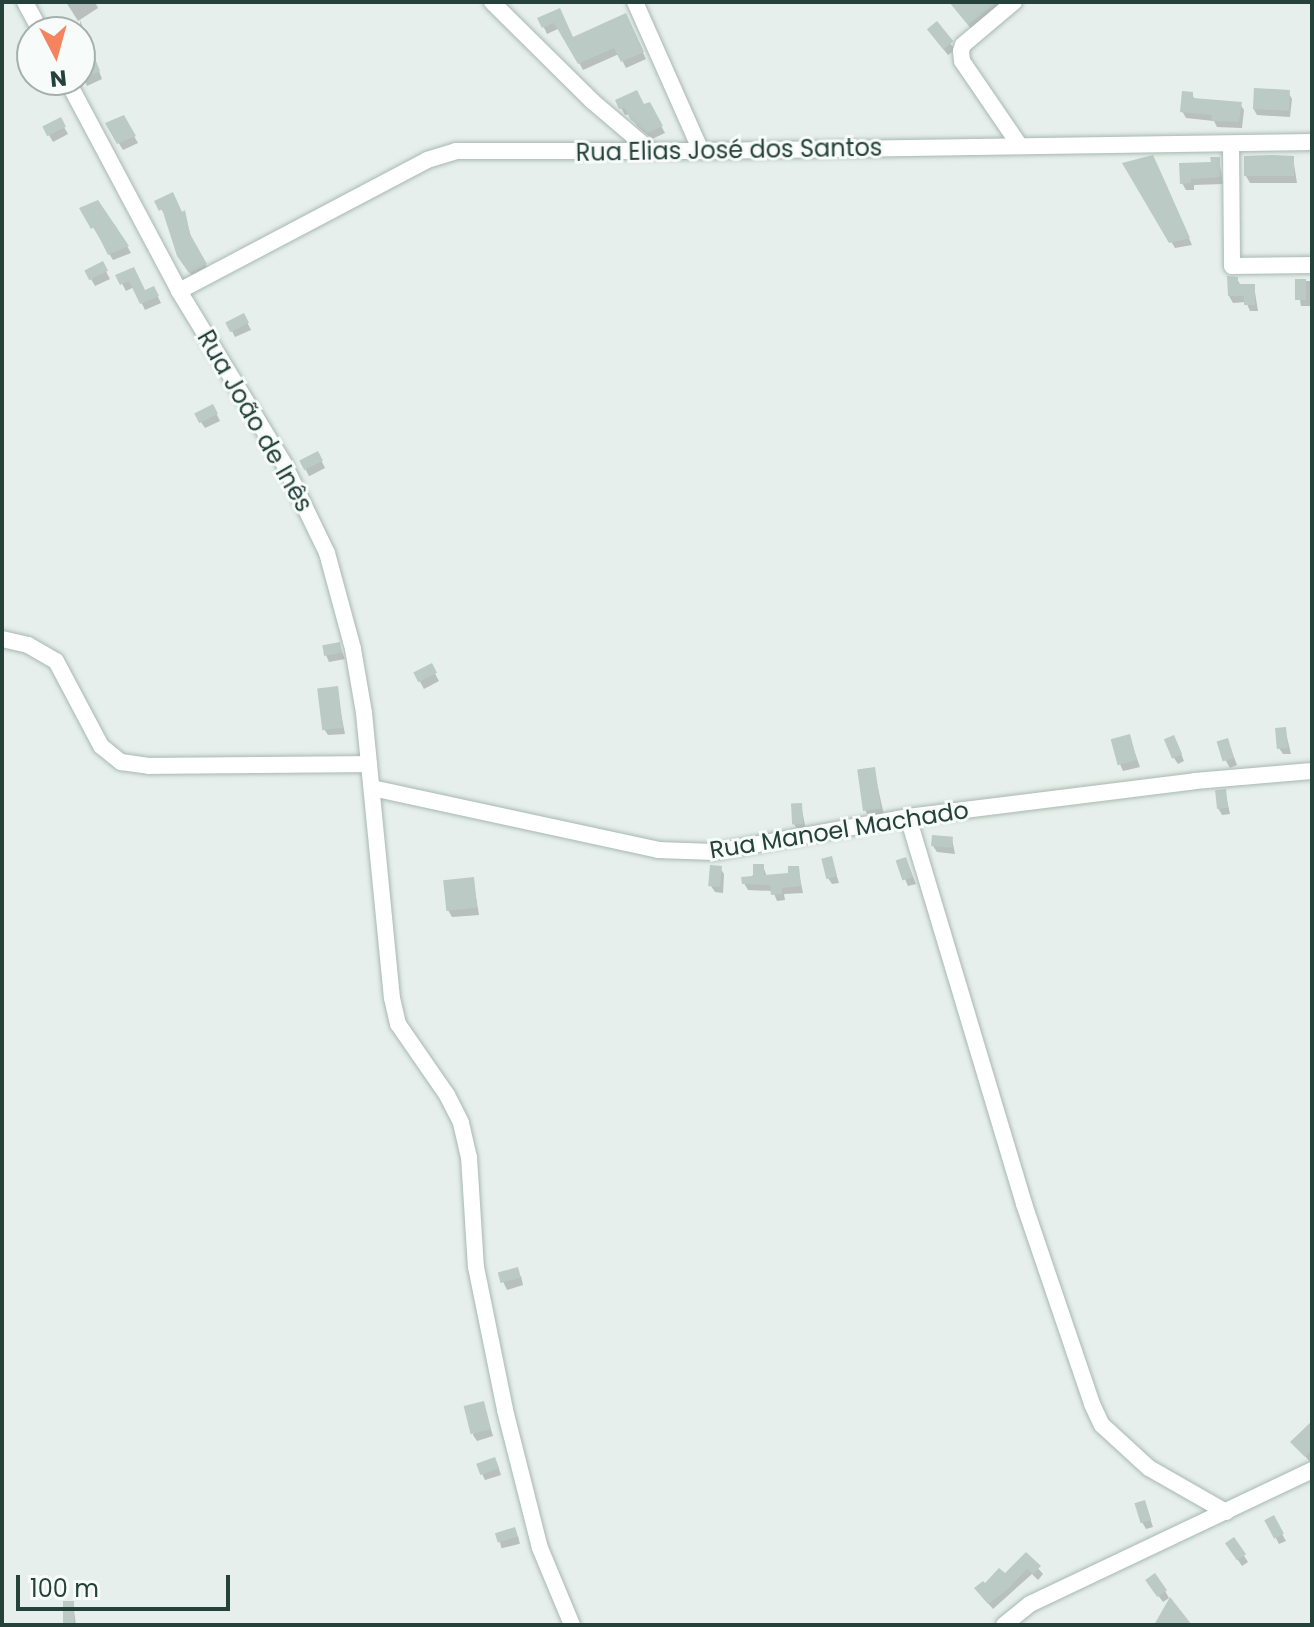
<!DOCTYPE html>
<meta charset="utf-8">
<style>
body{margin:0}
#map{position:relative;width:1314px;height:1627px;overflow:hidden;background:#e6efeb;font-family:Poppins,sans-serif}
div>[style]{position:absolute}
.shadow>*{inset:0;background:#0003;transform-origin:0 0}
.building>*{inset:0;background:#bbcac4;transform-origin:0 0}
.roads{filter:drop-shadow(0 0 2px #a8b8b2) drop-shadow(0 0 2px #a8b8b2)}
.minor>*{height:16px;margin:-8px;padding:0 8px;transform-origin:8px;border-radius:8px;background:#fff}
span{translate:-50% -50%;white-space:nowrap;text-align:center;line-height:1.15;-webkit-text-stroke:6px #f7fbf9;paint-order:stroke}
.street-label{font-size:24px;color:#24423a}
.frame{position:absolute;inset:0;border:4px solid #24423a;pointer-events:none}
.north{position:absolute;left:16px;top:16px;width:80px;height:80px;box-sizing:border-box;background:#f7fbf9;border:2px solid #a3b1ad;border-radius:50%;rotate:174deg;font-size:22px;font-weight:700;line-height:32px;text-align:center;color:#24423a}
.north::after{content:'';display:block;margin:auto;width:28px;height:36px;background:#f4845f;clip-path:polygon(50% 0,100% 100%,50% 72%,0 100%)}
.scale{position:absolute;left:16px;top:1575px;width:214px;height:36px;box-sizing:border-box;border:4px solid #24423a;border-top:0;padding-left:10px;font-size:24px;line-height:28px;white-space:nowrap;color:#24423a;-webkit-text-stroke:6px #f7fbf9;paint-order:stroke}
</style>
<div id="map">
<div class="shadow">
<i style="clip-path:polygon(66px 2px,95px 2px,98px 8px,78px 21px)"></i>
<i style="clip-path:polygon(959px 2px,1009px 2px,973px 31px,958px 12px)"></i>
<i style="clip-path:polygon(559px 10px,573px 39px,628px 22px,646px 59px,626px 68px,619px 54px,583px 70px,560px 28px,547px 34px,540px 19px)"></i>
<i style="clip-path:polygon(936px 24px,955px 50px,948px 55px,933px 36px)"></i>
<i style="clip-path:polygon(87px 39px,102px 79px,87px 86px,80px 71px,80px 42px)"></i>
<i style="clip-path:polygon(1288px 92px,1292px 99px,1290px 117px,1257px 115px,1253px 108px)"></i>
<i style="clip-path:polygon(1192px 94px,1195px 100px,1240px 104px,1244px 110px,1242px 128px,1217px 127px,1214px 121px,1186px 118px,1182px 111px)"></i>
<i style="clip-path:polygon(617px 101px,644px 107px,649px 104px,665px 133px,652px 139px,637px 126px,630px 114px,625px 115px)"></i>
<i style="clip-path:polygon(123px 117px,138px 143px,123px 150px,107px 124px)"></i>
<i style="clip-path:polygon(60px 120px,68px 134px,53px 142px,49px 135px)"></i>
<i style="clip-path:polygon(1293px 158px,1297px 183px,1250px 183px,1246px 176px)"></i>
<i style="clip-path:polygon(1219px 159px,1223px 184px,1194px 185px,1194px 190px,1186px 190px,1182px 183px)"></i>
<i style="clip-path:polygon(1125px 164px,1156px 164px,1192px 245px,1175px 248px)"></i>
<i style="clip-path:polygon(156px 202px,184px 213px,193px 243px,209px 271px,194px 279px,179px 255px,166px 216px)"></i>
<i style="clip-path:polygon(82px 209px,115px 225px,131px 253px,113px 260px)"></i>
<i style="clip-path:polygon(102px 264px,110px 279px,95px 286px,91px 279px)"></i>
<i style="clip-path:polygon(134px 269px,145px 292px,157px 295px,161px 303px,145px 310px,134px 287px,126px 291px,118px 276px)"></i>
<i style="clip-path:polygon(1237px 279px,1241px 286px,1254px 286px,1258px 311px,1250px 311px,1246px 302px,1233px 303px,1229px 296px)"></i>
<i style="clip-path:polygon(1297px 281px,1312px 281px,1312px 306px,1301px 306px)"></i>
<i style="clip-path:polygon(247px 322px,251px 330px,235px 337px,228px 323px)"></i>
<i style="clip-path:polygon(216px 413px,220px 421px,205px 428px,201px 422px)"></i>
<i style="left:321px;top:460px;width:9px;height:18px;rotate:63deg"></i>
<i style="clip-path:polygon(339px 644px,345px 659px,329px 662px,326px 655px)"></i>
<i style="left:431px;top:666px;width:17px;height:17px;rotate:62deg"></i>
<i style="clip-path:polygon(336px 688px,345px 734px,328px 735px,324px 729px)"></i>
<i style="clip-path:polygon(1285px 729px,1291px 754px,1283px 754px,1279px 748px)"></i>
<i style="clip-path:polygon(1129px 736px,1140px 767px,1123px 771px,1120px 764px)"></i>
<i style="clip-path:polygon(1177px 744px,1184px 761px,1178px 764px,1174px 758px)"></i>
<i style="clip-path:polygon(1230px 747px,1237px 765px,1230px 768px,1226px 761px)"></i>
<i style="clip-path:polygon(874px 770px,884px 815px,869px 817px,865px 810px)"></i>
<i style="clip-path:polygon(1225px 791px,1230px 814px,1222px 815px,1218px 808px)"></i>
<i style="clip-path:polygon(801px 805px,806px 830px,798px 831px,794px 824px)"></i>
<i style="clip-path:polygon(952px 839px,955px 854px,937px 852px,933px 846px)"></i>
<i style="clip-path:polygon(831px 858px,839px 883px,832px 884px,828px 878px)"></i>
<i style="clip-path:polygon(906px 859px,916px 884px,908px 886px,905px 879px)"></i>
<i style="clip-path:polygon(763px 866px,767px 877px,791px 875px,798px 868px,803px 893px,784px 894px,785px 900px,777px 901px,773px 891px,748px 890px,744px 883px)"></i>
<i style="clip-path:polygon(720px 868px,724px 874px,723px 893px,715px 892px,711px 886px)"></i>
<i style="clip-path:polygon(473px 879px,479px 915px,452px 917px,448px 910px)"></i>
<i style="clip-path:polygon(500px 1275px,521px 1276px,523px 1285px,507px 1290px)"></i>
<i style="clip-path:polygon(483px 1403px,493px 1436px,477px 1441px,473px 1435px)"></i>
<i style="clip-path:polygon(1312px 1429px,1312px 1460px,1310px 1462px,1293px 1442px)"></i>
<i style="clip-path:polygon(478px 1465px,498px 1466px,501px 1475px,485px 1480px)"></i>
<i style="clip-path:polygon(1147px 1509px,1153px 1527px,1146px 1529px,1142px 1522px)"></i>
<i style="clip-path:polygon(1273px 1518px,1286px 1541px,1279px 1544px,1267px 1521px)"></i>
<i style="left:518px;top:1536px;width:8px;height:19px;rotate:76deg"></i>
<i style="clip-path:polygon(1234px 1540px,1248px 1562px,1242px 1566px,1232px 1551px)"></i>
<i style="clip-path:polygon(1026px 1555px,1043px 1574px,1038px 1580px,1032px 1574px,993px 1609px,981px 1595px)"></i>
<i style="clip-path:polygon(1152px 1587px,1165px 1591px,1169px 1598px,1163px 1602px)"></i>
<i style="clip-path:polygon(73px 1603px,76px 1625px,64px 1625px)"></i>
</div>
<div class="building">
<i style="clip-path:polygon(949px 2px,997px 2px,968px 25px)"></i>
<i style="clip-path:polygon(560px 8px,573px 37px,626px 13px,644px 52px,621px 62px,614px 48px,578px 64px,554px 23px,542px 28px,537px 18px)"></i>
<i style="clip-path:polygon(80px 20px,100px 71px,80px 81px)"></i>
<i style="left:937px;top:21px;width:26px;height:13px;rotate:51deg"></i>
<i style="left:1254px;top:88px;width:36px;height:21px;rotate:3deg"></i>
<i style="clip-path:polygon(637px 90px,644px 104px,650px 102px,663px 126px,647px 133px,630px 119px,625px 108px,619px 109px,615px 100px)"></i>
<i style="clip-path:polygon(1182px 91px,1193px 92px,1193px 98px,1242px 102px,1239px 122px,1211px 121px,1212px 115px,1180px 112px)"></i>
<i style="clip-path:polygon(124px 115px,136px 136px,117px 144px,105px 123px)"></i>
<i style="left:61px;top:117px;width:11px;height:21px;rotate:63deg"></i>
<i style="clip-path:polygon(1153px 155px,1163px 177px,1190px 238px,1169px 243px,1122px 163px)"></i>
<i style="clip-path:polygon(1272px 155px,1294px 156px,1294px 176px,1244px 176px,1244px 156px)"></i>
<i style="clip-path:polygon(1210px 157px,1220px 157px,1220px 177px,1191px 179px,1191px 183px,1180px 184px,1179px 163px,1211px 162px)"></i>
<i style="clip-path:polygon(173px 192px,182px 212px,185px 210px,190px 234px,207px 264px,189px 273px,177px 256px,162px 209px,159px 211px,154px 201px)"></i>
<i style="clip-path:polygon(98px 200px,129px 246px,108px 255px,94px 227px,91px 229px,79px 208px)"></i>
<i style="left:103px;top:261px;width:11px;height:21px;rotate:63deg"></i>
<i style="clip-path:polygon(134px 267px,145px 290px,154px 286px,159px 296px,140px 304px,129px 281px,120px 285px,115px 275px)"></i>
<i style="clip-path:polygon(1227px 276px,1238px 277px,1238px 284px,1255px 284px,1255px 305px,1244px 305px,1244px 296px,1228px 296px)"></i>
<i style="left:1295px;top:279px;width:11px;height:21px"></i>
<i style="left:244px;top:313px;width:11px;height:21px;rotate:63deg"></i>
<i style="left:213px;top:404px;width:11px;height:21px;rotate:63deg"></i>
<i style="left:318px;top:451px;width:11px;height:21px;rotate:63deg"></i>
<i style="left:340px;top:642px;width:11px;height:18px;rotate:80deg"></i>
<i style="left:432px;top:663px;width:11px;height:21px;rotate:63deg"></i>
<i style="left:338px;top:686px;width:42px;height:21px;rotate:83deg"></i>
<i style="left:1286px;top:727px;width:21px;height:11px;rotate:85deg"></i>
<i style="left:1130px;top:734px;width:27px;height:20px;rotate:75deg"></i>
<i style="left:1174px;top:735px;width:21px;height:11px;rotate:67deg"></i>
<i style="left:1228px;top:738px;width:21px;height:12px;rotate:73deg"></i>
<i style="left:875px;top:767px;width:42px;height:18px;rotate:82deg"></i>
<i style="left:1226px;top:789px;width:19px;height:11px;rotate:84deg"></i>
<i style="left:802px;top:803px;width:21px;height:11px;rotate:87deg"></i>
<i style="left:932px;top:835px;width:21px;height:11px;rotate:5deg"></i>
<i style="left:832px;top:856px;width:21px;height:11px;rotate:76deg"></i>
<i style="left:906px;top:857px;width:21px;height:11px;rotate:71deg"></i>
<i style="clip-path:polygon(753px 864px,764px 864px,764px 875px,788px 873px,788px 866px,799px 866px,801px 886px,782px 888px,782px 894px,771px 895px,770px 885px,742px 884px,741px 877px,753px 876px)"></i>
<i style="left:710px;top:865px;width:12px;height:21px;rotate:5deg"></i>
<i style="left:474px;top:877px;width:31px;height:31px;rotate:84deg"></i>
<i style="left:518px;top:1267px;width:11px;height:21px;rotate:75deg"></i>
<i style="left:484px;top:1401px;width:29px;height:21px;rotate:76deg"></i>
<i style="clip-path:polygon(1312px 1421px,1312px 1450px,1305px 1457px,1290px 1442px)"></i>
<i style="left:495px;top:1457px;width:12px;height:20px;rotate:70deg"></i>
<i style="left:1145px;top:1500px;width:21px;height:11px;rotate:73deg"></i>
<i style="left:1274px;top:1515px;width:21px;height:11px;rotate:62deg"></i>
<i style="left:515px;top:1527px;width:10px;height:21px;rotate:73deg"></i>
<i style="left:1234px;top:1537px;width:21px;height:11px;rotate:55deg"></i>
<i style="clip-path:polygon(1026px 1552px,1041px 1566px,1033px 1574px,1027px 1569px,1007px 1590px,988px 1604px,974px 1588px,983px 1581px,985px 1583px,999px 1568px,1005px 1573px)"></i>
<i style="left:1155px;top:1573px;width:21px;height:12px;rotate:55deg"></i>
<i style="clip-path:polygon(1170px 1597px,1192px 1625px,1154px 1625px)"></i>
<i style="left:63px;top:1601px;width:11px;height:24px"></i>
</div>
<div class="roads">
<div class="minor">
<i style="left:25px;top:2px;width:34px;rotate:62deg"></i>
<i style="left:492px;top:2px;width:141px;rotate:44.7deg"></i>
<i style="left:592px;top:101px;width:77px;rotate:40.3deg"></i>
<i style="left:635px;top:2px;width:163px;rotate:66.1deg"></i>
<i style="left:1014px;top:2px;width:67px;rotate:139.9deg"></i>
<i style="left:963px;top:45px;width:6px;rotate:108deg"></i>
<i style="left:961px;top:51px;width:10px;rotate:84deg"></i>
<i style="left:962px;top:61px;width:103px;rotate:55.7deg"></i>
<i style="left:67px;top:80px;width:239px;rotate:62deg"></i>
<i style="left:179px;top:291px;width:202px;rotate:58.7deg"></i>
<i style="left:284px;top:464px;width:99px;rotate:64.2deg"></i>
<i style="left:327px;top:553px;width:99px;rotate:74.8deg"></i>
<i style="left:353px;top:649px;width:65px;rotate:80.2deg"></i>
<i style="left:364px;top:713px;width:286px;rotate:84.4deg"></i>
<i style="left:392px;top:998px;width:27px;rotate:77deg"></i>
<i style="left:398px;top:1024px;width:86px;rotate:55.4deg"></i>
<i style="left:447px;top:1095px;width:31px;rotate:63deg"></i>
<i style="left:461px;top:1123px;width:35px;rotate:77deg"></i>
<i style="left:469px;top:1157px;width:110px;rotate:86.4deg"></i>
<i style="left:476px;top:1267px;width:146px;rotate:78.5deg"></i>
<i style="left:505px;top:1410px;width:142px;rotate:75.8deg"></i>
<i style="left:540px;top:1548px;width:83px;rotate:67.4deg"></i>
<i style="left:1231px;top:144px;width:122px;rotate:89.5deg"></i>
<i style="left:1232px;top:266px;width:80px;rotate:-0.7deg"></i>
<i style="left:179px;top:291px;width:280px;rotate:-27.8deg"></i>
<i style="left:427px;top:160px;width:30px;rotate:-17deg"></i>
<i style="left:456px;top:151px;width:245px"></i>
<i style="left:701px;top:151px;width:611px;rotate:-0.84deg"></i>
<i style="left:2px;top:639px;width:27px;rotate:13deg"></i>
<i style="left:28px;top:645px;width:32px;rotate:30deg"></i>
<i style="left:56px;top:661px;width:96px;rotate:62.1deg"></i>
<i style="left:101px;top:746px;width:26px;rotate:39deg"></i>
<i style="left:121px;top:762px;width:28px;rotate:8deg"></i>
<i style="left:149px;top:766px;width:220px;rotate:-0.5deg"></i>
<i style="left:372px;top:788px;width:293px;rotate:12.2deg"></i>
<i style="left:658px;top:850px;width:56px;rotate:2deg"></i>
<i style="left:714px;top:852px;width:197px;rotate:-10.2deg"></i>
<i style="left:908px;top:817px;width:289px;rotate:-7.1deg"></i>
<i style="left:1195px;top:781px;width:117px;rotate:-4.9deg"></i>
<i style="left:908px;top:817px;width:404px;rotate:73.3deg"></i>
<i style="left:1024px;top:1204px;width:211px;rotate:71.2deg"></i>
<i style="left:1092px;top:1404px;width:23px;rotate:65deg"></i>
<i style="left:1102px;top:1425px;width:64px;rotate:42.5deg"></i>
<i style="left:1149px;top:1468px;width:89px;rotate:29.7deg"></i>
<i style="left:1004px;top:1625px;width:33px;rotate:-39deg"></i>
<i style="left:1030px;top:1604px;width:312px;rotate:-25.4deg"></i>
</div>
</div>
<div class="street-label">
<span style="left:729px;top:150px;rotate:-1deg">Rua Elias José dos Santos</span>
<span style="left:255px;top:421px;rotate:60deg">Rua João de Inês</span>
<span style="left:839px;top:830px;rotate:-9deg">Rua Manoel Machado</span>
</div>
<div class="frame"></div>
<div class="north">N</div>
<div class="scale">100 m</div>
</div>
